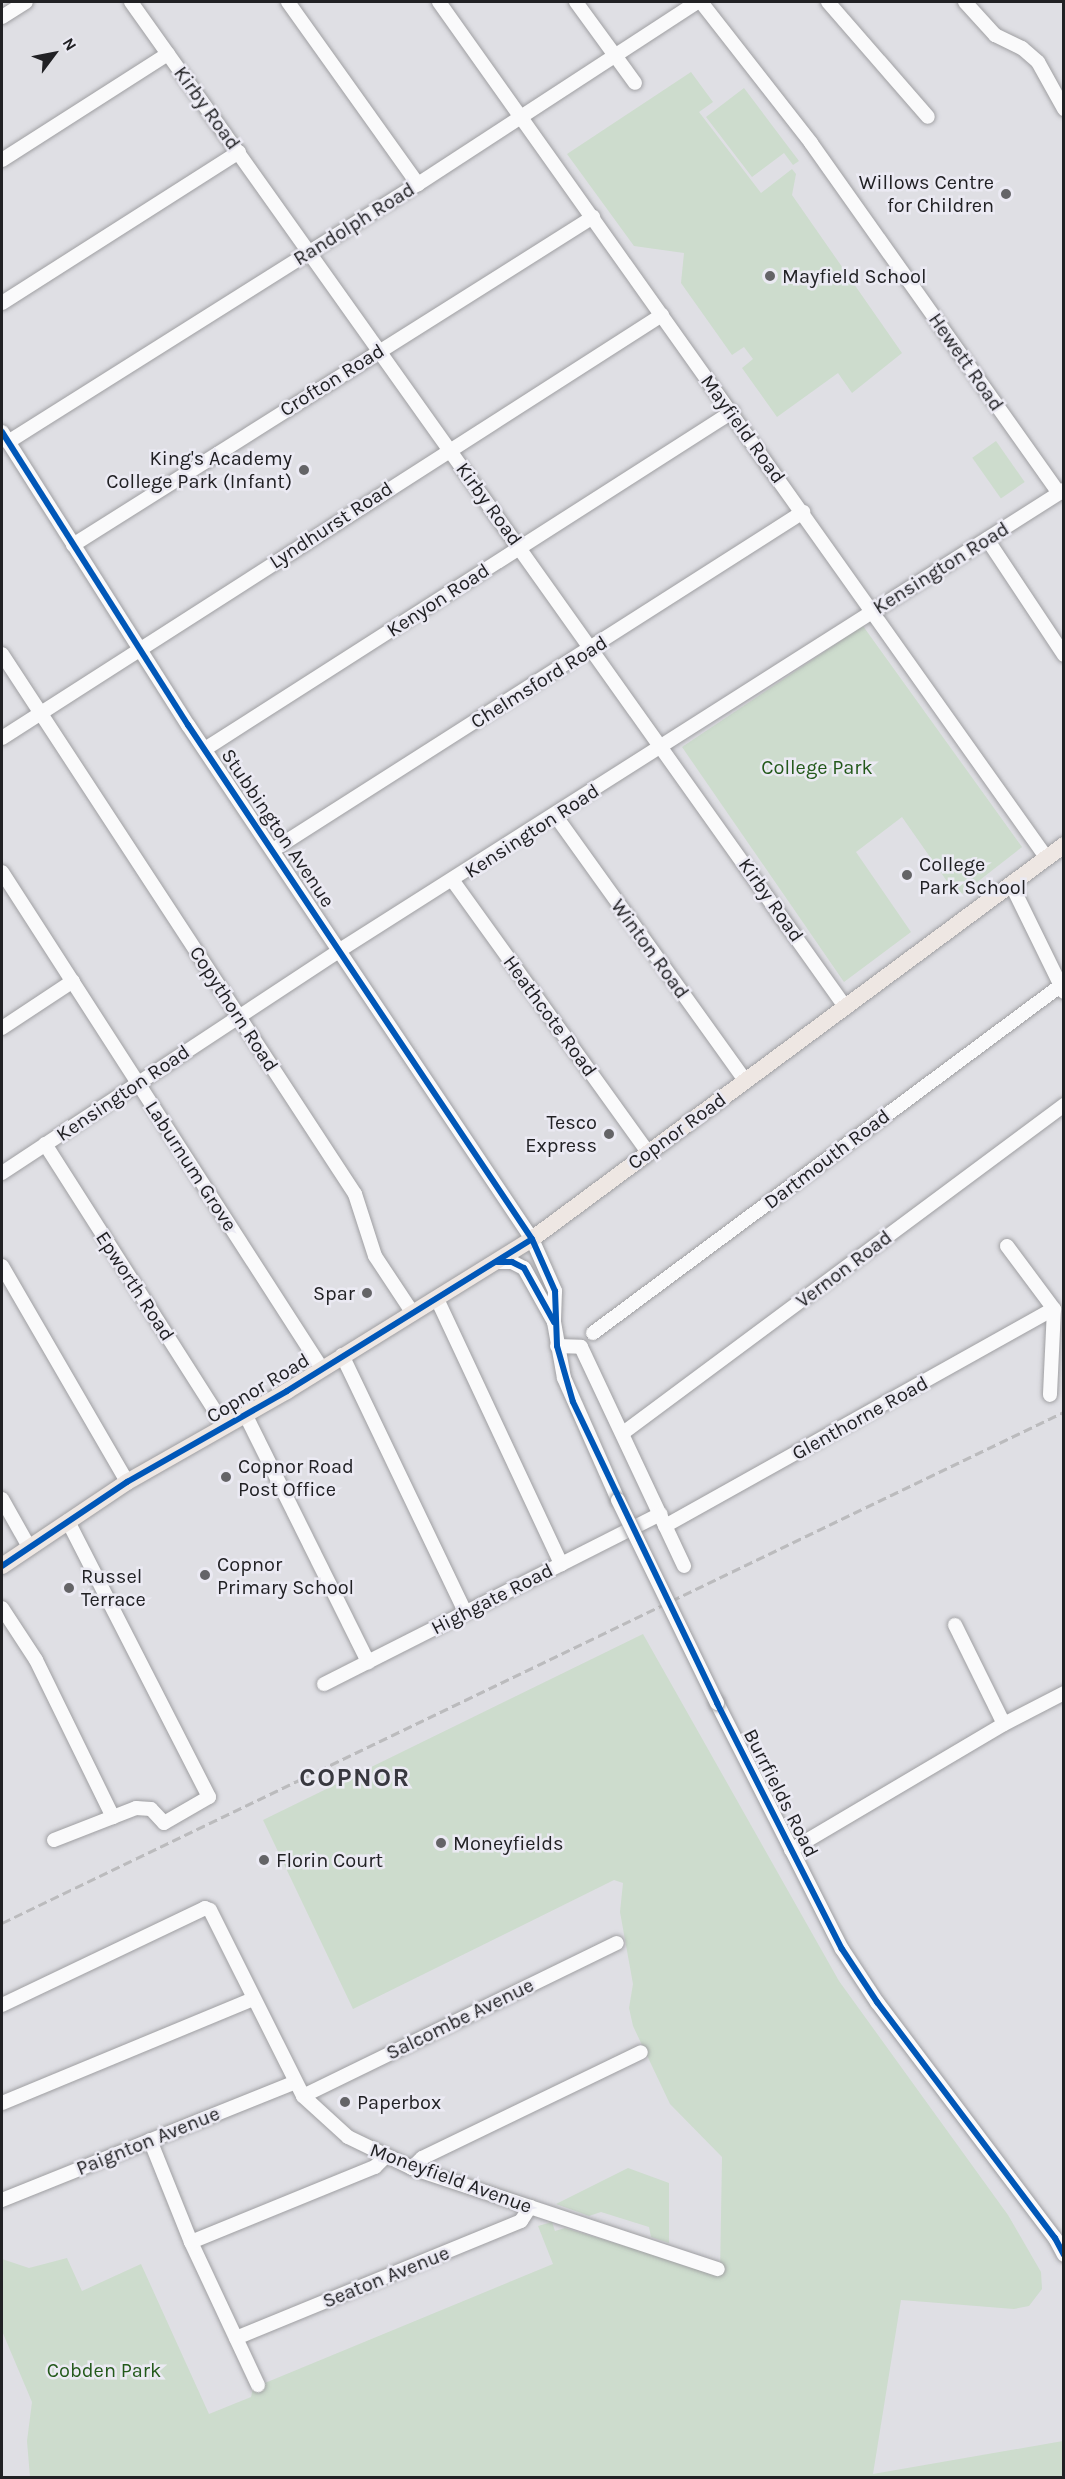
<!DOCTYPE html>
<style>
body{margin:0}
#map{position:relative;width:1065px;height:2479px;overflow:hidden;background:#dfdfe4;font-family:Karla,sans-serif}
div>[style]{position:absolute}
.green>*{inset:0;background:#cddccd;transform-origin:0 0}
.roads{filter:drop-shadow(0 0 2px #9f9fa2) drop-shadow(0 0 2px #9f9fa2)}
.minor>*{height:14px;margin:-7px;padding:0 7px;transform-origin:7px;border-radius:7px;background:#fafafb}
.major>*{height:16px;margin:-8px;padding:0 8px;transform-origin:8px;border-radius:8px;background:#eee7e3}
.rail>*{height:3px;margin-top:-1.5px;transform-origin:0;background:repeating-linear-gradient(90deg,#bbbbbd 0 9px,transparent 0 13.5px)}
.bridges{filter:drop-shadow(0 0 2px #9f9fa2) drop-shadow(0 0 2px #9f9fa2)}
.minor-bridge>*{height:14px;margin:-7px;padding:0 7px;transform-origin:7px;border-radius:7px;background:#fafafb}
.cycleway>*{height:6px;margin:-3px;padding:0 3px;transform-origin:3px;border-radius:3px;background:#0057b8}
.dots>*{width:16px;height:16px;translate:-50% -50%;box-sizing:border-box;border:3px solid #ebeaf3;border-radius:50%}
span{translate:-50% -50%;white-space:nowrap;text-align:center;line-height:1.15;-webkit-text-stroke:5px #ebeaf3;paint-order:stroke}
.street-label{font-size:20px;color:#212124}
.poi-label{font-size:20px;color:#212124}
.right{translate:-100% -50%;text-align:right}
.left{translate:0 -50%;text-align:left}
.park-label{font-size:20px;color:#23591b}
.district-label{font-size:26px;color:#38383f;font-weight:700;letter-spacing:1.5px}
.frame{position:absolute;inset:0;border:3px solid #212124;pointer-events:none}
.north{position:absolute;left:24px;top:24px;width:60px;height:60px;-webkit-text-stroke:4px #ebeaf3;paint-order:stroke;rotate:58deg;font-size:16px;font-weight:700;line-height:24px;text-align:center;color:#212124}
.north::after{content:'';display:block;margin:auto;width:21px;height:27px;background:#212124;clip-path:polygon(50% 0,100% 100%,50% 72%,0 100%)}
</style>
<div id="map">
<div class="green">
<i style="clip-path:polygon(691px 72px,713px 102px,699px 112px,761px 193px,792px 169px,796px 174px,792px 195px,902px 353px,852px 393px,838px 373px,777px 417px,742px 368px,753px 359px,744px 347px,732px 355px,681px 283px,684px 253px,634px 246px,567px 154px)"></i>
<i style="clip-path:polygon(744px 88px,799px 161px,793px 165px,784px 153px,752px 177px,706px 117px)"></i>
<i style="left:996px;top:441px;width:50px;height:29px;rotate:55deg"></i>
<i style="clip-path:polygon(863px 626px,1022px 847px,958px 897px,902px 817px,856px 852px,911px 932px,844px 982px,682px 747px)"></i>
<i style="clip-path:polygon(643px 1634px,839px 1981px,1008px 2215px,1041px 2272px,1042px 2289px,1029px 2306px,1014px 2309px,901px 2300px,873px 2474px,1063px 2441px,1063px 2477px,30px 2477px,27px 2441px,32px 2402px,2px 2331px,2px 2259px,29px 2268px,67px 2258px,82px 2291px,141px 2264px,209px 2414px,251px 2397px,253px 2388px,553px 2264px,538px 2226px,552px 2222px,555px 2231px,565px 2228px,720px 2275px,722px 2157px,670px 2104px,633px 2026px,629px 2008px,633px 1984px,620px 1912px,623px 1883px,614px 1880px,353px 2009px,263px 1820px)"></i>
<i style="clip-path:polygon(628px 2168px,669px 2183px,669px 2243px,651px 2237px,649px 2227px,601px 2212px,589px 2216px,556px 2204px)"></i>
</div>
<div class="roads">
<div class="minor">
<i style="left:131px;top:2px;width:1234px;rotate:54.6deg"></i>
<i style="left:288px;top:2px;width:224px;rotate:54.5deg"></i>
<i style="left:439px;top:2px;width:1049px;rotate:54.63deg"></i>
<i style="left:576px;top:2px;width:100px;rotate:53.9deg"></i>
<i style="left:701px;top:2px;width:179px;rotate:52deg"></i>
<i style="left:811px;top:143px;width:429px;rotate:54.7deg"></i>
<i style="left:828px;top:2px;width:152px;rotate:49deg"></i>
<i style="left:965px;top:2px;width:45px;rotate:47.7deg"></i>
<i style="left:995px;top:35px;width:30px;rotate:26deg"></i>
<i style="left:1022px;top:48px;width:21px;rotate:41deg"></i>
<i style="left:1038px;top:62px;width:54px;rotate:61deg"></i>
<i style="left:2px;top:17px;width:28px;rotate:-32deg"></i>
<i style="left:2px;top:160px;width:197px;rotate:-32.6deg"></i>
<i style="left:2px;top:303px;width:281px;rotate:-32.5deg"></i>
<i style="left:2px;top:432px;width:347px;rotate:57.6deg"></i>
<i style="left:188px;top:725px;width:618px;rotate:56.21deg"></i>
<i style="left:532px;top:1239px;width:57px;rotate:66.1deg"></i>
<i style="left:555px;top:1291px;width:31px;rotate:92deg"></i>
<i style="left:554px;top:1322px;width:57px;rotate:79.9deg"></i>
<i style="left:564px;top:1378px;width:133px;rotate:66.1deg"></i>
<i style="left:8px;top:442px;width:484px;rotate:-32.2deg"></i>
<i style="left:418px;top:184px;width:333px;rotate:-33.1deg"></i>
<i style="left:987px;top:539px;width:139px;rotate:56.4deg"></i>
<i style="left:73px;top:545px;width:615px;rotate:-32.24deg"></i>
<i style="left:2px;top:654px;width:645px;rotate:56.83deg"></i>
<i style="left:355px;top:1194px;width:65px;rotate:72.1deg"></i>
<i style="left:375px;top:1256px;width:67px;rotate:56.5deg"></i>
<i style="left:2px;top:738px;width:784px;rotate:-32.66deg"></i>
<i style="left:205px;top:749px;width:626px;rotate:-32.6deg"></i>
<i style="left:555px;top:815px;width:328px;rotate:54.4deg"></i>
<i style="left:273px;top:850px;width:629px;rotate:-32.53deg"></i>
<i style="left:2px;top:872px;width:591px;rotate:57.22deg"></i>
<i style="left:453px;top:881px;width:334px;rotate:54.3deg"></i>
<i style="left:1011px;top:884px;width:120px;rotate:63.9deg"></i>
<i style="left:2px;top:1028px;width:85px;rotate:-33.5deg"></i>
<i style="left:45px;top:1144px;width:335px;rotate:57.5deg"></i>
<i style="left:2px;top:1173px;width:405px;rotate:-33.4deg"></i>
<i style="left:340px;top:950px;width:858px;rotate:-32.43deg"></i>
<i style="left:1007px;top:1246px;width:79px;rotate:53.3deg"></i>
<i style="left:1054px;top:1309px;width:86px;rotate:92.7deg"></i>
<i style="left:497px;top:1262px;width:15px"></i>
<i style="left:512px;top:1262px;width:13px;rotate:27deg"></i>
<i style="left:524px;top:1268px;width:62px;rotate:60.9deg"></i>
<i style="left:2px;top:1266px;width:250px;rotate:59.9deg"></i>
<i style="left:437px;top:1299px;width:293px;rotate:64.9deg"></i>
<i style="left:593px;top:1333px;width:582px;rotate:-36.61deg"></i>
<i style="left:557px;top:1346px;width:24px;rotate:2deg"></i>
<i style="left:581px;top:1347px;width:242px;rotate:64.8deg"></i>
<i style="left:342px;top:1355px;width:285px;rotate:64.4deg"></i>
<i style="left:246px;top:1416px;width:275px;rotate:63.6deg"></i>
<i style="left:623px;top:1433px;width:550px;rotate:-36.64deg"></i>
<i style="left:2px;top:1499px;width:55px;rotate:60.6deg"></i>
<i style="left:665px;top:1526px;width:445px;rotate:-29.2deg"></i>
<i style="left:2px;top:1608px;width:62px;rotate:56.8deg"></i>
<i style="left:36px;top:1660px;width:175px;rotate:63.9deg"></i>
<i style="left:955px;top:1625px;width:110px;rotate:63.7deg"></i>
<i style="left:324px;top:1684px;width:377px;rotate:-26.8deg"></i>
<i style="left:717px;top:1703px;width:276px;rotate:63.1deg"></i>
<i style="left:842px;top:1949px;width:64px;rotate:56.6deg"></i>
<i style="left:877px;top:2002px;width:296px;rotate:53deg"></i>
<i style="left:1055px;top:2238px;width:19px;rotate:62deg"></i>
<i style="left:54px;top:1840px;width:88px;rotate:-21.3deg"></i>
<i style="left:136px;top:1808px;width:15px;rotate:4deg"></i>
<i style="left:151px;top:1809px;width:19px;rotate:47deg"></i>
<i style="left:164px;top:1823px;width:52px;rotate:-30deg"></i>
<i style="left:209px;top:1797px;width:310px;rotate:-117.1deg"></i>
<i style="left:791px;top:1850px;width:247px;rotate:-30.6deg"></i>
<i style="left:1004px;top:1724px;width:68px;rotate:-27.3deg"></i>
<i style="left:2px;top:2005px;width:225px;rotate:-25.5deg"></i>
<i style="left:205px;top:1908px;width:5px;rotate:22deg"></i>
<i style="left:210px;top:1910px;width:208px;rotate:63.4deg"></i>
<i style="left:303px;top:2096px;width:61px;rotate:42.3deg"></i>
<i style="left:348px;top:2137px;width:71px;rotate:25.8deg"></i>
<i style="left:412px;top:2168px;width:322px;rotate:18.3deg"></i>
<i style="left:303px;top:2096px;width:349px;rotate:-26deg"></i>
<i style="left:2px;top:2103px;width:272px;rotate:-22.5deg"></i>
<i style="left:150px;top:2140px;width:110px;rotate:68.1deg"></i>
<i style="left:191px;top:2242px;width:158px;rotate:64.9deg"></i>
<i style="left:412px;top:2168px;width:14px;rotate:-45deg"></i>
<i style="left:422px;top:2158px;width:243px;rotate:-25.8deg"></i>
<i style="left:2px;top:2200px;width:316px;rotate:-21.9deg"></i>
<i style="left:191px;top:2242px;width:199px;rotate:-22.2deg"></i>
<i style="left:375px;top:2167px;width:14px;rotate:-45deg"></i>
<i style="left:236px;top:2338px;width:308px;rotate:-22.3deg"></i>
<i style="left:521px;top:2221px;width:17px;rotate:-57deg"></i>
</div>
<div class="major">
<i style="left:2px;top:1566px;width:151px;rotate:-33.9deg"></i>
<i style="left:127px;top:1482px;width:184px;rotate:-29.6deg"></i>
<i style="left:287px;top:1391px;width:288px;rotate:-31.8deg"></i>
<i style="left:532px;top:1239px;width:662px;rotate:-36.52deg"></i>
</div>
</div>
<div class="rail">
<i style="left:2px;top:1923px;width:1179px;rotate:-25.7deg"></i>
</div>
<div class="bridges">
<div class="minor-bridge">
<i style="left:618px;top:1500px;width:226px;rotate:64deg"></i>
</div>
</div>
<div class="cycleway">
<i style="left:2px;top:432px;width:347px;rotate:57.6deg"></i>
<i style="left:188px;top:725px;width:618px;rotate:56.21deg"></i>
<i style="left:532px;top:1239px;width:57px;rotate:66.1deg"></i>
<i style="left:555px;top:1291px;width:55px;rotate:87.9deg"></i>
<i style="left:557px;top:1346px;width:58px;rotate:74.1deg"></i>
<i style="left:573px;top:1402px;width:334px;rotate:64.4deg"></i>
<i style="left:717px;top:1703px;width:276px;rotate:63.1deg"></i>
<i style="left:842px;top:1949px;width:64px;rotate:56.6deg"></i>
<i style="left:877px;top:2002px;width:296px;rotate:53deg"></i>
<i style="left:1055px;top:2238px;width:19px;rotate:62deg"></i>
<i style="left:497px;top:1262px;width:15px"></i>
<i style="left:512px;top:1262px;width:13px;rotate:27deg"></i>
<i style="left:524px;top:1268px;width:62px;rotate:60.9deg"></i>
<i style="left:2px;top:1566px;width:151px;rotate:-33.9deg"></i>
<i style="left:127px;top:1482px;width:184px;rotate:-29.6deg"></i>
<i style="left:287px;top:1391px;width:288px;rotate:-31.8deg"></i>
</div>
<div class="dots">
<i style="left:1006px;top:194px;background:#646467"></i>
<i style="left:770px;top:276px;background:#646467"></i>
<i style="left:304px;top:470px;background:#646467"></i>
<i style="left:907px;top:875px;background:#646467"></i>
<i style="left:609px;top:1134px;background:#646467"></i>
<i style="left:367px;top:1293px;background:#646467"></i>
<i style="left:226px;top:1477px;background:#646467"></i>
<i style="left:205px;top:1575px;background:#646467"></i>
<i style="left:69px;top:1588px;background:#646467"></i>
<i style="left:441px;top:1843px;background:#646467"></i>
<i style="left:264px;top:1860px;background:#646467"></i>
<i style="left:345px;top:2102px;background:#646467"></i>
</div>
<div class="street-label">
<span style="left:207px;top:108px;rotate:54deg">Kirby Road</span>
<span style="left:354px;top:224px;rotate:-32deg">Randolph Road</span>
<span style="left:966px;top:362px;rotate:55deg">Hewett Road</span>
<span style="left:332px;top:380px;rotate:-32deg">Crofton Road</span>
<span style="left:743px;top:429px;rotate:54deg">Mayfield Road</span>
<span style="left:489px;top:504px;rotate:54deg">Kirby Road</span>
<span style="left:331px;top:525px;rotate:-33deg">Lyndhurst Road</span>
<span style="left:941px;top:568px;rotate:-32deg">Kensington Road</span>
<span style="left:438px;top:600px;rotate:-33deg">Kenyon Road</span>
<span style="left:539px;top:682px;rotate:-32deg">Chelmsford Road</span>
<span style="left:278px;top:828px;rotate:56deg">Stubbington Avenue</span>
<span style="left:532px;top:831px;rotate:-33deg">Kensington Road</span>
<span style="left:771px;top:900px;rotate:55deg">Kirby Road</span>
<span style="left:650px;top:949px;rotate:54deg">Winton Road</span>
<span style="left:234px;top:1009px;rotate:57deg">Copythorn Road</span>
<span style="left:550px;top:1016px;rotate:54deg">Heathcote Road</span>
<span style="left:123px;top:1093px;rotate:-34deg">Kensington Road</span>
<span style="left:677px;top:1131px;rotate:-36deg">Copnor Road</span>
<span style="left:827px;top:1159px;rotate:-37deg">Dartmouth Road</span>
<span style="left:191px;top:1166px;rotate:57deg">Laburnum Grove</span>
<span style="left:844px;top:1269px;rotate:-37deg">Vernon Road</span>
<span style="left:135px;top:1286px;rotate:57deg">Epworth Road</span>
<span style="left:258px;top:1388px;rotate:-31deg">Copnor Road</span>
<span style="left:860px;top:1418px;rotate:-29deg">Glenthorne Road</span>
<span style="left:492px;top:1599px;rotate:-27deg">Highgate Road</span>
<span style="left:781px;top:1793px;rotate:63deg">Burrfields Road</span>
<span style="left:460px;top:2019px;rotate:-26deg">Salcombe Avenue</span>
<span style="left:148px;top:2141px;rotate:-22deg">Paignton Avenue</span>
<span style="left:451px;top:2178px;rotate:20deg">Moneyfield Avenue</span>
<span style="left:386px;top:2277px;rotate:-22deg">Seaton Avenue</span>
</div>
<div class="poi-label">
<span class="right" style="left:994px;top:194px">Willows Centre<br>for Children</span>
<span class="left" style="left:782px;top:276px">Mayfield School</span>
<span class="right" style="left:292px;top:470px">King's Academy<br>College Park (Infant)</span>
<span class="left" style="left:919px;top:876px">College<br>Park School</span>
<span class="right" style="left:597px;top:1134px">Tesco<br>Express</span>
<span class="right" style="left:355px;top:1293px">Spar</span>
<span class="left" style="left:238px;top:1478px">Copnor Road<br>Post Office</span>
<span class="left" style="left:217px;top:1576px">Copnor<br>Primary School</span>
<span class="left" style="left:81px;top:1588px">Russel<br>Terrace</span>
<span class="left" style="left:453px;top:1843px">Moneyfields</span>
<span class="left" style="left:276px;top:1860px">Florin Court</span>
<span class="left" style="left:357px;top:2102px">Paperbox</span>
</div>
<div class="park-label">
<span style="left:817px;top:767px">College Park</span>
<span style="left:104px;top:2370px">Cobden Park</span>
</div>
<div class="district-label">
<span style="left:355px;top:1778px">COPNOR</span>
</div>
<div class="frame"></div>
<div class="north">N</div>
</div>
